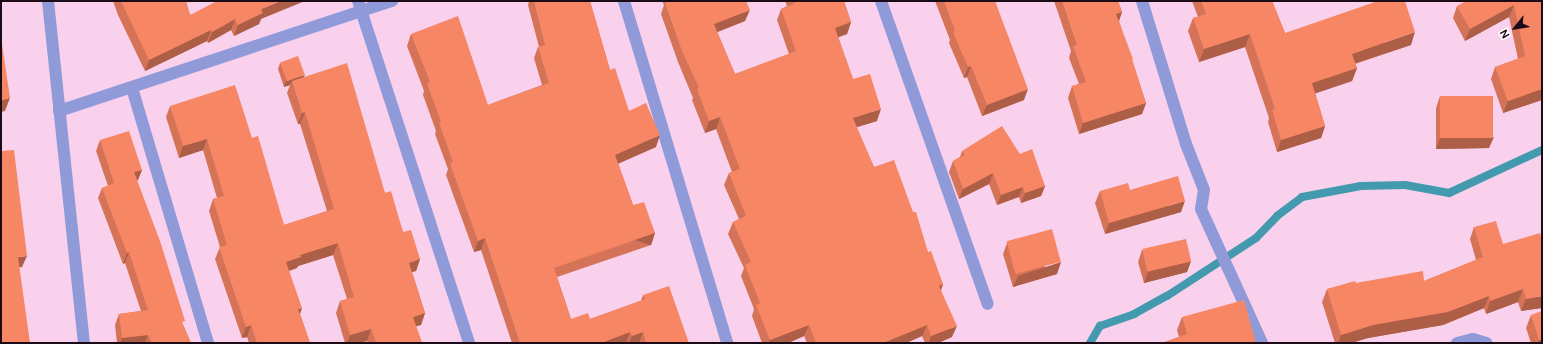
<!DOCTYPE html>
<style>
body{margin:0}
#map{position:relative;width:1543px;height:344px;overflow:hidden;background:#f9d1ed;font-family:"DM Sans",sans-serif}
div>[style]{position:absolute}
.stream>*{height:8px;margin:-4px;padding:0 4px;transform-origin:4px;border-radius:4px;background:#4399ae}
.lane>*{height:12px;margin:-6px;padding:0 6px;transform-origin:6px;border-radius:6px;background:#909ad9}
.street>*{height:12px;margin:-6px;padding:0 6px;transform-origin:6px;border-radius:6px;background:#909ad9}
.wall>*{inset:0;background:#d47357}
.shaded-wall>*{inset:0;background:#ad5e47;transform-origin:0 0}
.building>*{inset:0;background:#f78665;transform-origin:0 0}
span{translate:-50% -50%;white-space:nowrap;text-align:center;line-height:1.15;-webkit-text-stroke:3px #fff;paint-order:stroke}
.frame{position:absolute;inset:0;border:2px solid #1b0b17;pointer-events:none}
.north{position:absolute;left:1495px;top:8px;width:40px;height:40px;-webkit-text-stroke:3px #fff;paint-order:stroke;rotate:240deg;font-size:11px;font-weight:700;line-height:16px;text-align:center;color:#1b0b17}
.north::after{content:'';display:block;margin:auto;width:14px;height:18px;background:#1b0b17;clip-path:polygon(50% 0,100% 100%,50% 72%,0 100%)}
</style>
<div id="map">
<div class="stream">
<i style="left:1090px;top:343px;width:20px;rotate:-60deg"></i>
<i style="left:1100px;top:326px;width:36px;rotate:-19deg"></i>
<i style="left:1134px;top:314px;width:38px;rotate:-29deg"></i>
<i style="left:1167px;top:296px;width:106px;rotate:-33.1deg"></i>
<i style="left:1256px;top:238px;width:30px;rotate:-46deg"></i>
<i style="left:1277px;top:216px;width:31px;rotate:-37deg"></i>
<i style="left:1302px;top:197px;width:60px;rotate:-10.6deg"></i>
<i style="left:1361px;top:186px;width:44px;rotate:-1.3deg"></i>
<i style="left:1405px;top:185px;width:45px;rotate:10.3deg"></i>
<i style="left:1449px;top:193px;width:102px;rotate:-24.8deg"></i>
</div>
<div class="lane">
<i style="left:1457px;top:343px;width:16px;rotate:-14deg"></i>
<i style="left:1473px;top:339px;width:14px;rotate:17deg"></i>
</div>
<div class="street">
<i style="left:48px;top:1px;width:344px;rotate:84deg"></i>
<i style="left:358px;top:1px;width:360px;rotate:72deg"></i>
<i style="left:624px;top:1px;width:357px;rotate:73.2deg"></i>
<i style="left:881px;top:1px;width:321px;rotate:70.6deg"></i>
<i style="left:1142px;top:1px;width:150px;rotate:72.9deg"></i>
<i style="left:1186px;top:144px;width:49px;rotate:68.6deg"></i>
<i style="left:1204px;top:190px;width:19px;rotate:99deg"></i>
<i style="left:1201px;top:209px;width:147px;rotate:65.5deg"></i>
<i style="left:132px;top:88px;width:266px;rotate:73.4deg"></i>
<i style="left:59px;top:111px;width:351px;rotate:-18.3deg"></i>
</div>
<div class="wall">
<i style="clip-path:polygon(113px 1px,186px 1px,190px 15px,261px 19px,259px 24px,234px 36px,231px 30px,208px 43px,207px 41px,145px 71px,118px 15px)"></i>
<i style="clip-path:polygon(529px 1px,590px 1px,610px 70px,629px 111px,656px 147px,618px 163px,633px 205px,655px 233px,651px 245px,557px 277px,571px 319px,590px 319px,641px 301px,643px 295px,689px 343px,512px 343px,481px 250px,474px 252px,446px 175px,448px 169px,435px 134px,436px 131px,423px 95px,424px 91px,407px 46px,411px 34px,488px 105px,542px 85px,534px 58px,538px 47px,539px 47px,528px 5px)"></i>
<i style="clip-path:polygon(662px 1px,746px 1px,745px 21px,717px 32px,735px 74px,789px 54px,777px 20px,781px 9px,787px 6px,785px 1px,844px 1px,851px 22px,847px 34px,838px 37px,853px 79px,877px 121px,856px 127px,874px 167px,928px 252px,943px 284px,941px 290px,952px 337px,938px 343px,925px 343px,922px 336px,906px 343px,807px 343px,804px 336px,788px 343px,762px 343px,752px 316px,754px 309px,741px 276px,744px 268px,728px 234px,733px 222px,739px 219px,724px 185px,729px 173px,732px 172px,716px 129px,705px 133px,692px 100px,693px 98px,678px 62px,661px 14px,664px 5px)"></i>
<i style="clip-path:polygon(935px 1px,995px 1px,1024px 100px,982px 116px,967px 77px,964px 78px,949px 43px,950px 40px)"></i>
<i style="clip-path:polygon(1054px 1px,1118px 1px,1122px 12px,1119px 21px,1146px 103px,1142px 114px,1079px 134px,1068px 98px,1072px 86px,1079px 84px,1069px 58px,1071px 51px)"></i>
<i style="clip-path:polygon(1192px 1px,1272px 1px,1285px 33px,1411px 45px,1355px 64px,1357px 68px,1352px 81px,1315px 93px,1325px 126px,1321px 138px,1277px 152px,1268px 122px,1269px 118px,1245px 47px,1199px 62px,1188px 31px,1193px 18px,1198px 17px)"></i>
<i style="clip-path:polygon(1542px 1px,1542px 100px,1503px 113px,1491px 79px,1495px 67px,1518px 59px,1509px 17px,1465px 41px,1453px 18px,1457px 6px)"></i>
<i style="clip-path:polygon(280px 63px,304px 77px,385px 193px,403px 232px,420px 259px,416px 271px,412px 272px,425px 313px,421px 325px,416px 326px,422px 343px,368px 343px,367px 341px,359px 343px,345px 343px,336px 313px,340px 301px,347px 299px,333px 255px,298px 266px,297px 268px,289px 271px,300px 314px,310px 343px,249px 343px,247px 337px,242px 338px,215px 259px,220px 247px,209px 211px,213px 199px,217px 198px,203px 150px,179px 158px,166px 117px,170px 106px,252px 138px,284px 225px,327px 211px,300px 124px,298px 124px,287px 93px,290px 85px,284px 87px,278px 69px)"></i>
<i style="clip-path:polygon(1440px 96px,1489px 148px,1436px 149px,1436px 108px)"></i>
<i style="clip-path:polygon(100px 140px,142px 170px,137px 181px,183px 325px,191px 343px,117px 343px,115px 325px,119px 314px,141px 311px,125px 263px,123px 264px,98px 198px,102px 188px,108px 186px,96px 151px)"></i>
<i style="clip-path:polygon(962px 151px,1020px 154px,1045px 186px,1041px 196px,1021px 203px,1019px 197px,997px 205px,989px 184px,959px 199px,949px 172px,953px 161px,960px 157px)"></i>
<i style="clip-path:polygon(1130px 190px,1181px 212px,1105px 234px,1095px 203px,1100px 191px)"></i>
<i style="clip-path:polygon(1474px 227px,1503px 244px,1542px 308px,1521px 311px,1518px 302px,1486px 314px,1484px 308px,1443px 325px,1368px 338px,1351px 343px,1335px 343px,1322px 302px,1327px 289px,1356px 283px,1424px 281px,1476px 260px,1470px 239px)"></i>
<i style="clip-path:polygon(1007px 243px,1057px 274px,1013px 287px,1003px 254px)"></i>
<i style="clip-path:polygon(1142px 250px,1191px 261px,1187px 272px,1144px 283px,1138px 262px)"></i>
<i style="clip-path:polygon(1531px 315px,1542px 343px,1531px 343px,1526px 328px)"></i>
<i style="clip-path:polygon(1182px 317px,1256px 343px,1179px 337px,1177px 330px)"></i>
</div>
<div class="shaded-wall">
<i style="clip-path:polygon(281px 1px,305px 1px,261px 19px,259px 24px,234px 36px,238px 25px,261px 9px)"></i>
<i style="clip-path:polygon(1514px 5px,1509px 17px,1465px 41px,1470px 29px)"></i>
<i style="clip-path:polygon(750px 10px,745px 21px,710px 35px,714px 24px)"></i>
<i style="clip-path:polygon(1122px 12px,1118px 23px,1116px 14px)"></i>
<i style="clip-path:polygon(235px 19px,231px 30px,208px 43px,212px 32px)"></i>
<i style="clip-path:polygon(851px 22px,847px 34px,831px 40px,835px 28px)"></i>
<i style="clip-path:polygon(211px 30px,207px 41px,145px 71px,149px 60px)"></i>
<i style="clip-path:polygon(1415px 32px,1411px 45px,1347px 66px,1352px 54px)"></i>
<i style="clip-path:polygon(1250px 34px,1245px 47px,1199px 62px,1204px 49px)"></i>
<i style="clip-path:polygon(971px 66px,967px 77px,964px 78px,968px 67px)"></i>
<i style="clip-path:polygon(1357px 68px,1352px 81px,1308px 96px,1312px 83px)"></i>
<i style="clip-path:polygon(305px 75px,302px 81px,292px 81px,290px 85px,284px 87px,286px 81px)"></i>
<i style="clip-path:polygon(1028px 89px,1024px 100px,982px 116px,987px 105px)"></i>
<i style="clip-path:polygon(1542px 89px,1542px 100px,1503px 113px,1508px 101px)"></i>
<i style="clip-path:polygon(10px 98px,5px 111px,1px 112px,1px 100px)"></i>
<i style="clip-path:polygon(1146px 103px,1142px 114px,1079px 134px,1083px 123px)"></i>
<i style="clip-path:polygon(881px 109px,877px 121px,848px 130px,853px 118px)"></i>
<i style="clip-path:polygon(305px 112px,300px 124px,298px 124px,302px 113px)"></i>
<i style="clip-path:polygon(720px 117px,716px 129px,705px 133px,709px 121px)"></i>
<i style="clip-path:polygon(1325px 126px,1321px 138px,1277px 152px,1281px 140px)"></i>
<i style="clip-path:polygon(660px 135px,656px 147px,611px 167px,615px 155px)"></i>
<i style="clip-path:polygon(1494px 137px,1489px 148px,1436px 149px,1440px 138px)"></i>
<i style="clip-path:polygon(207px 139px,203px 150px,179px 158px,183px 146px)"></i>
<i style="clip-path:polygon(142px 170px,138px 180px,130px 183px,134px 172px)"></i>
<i style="clip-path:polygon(993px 173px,989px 184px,959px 199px,963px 189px)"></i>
<i style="clip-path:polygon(1045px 186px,1041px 196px,1021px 203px,1025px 193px)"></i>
<i style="clip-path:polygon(1023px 187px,1019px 197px,997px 205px,1001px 195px)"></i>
<i style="clip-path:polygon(1185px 201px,1181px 212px,1105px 234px,1109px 223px)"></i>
<i style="left:655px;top:233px;width:13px;height:107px;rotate:108deg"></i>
<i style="clip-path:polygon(485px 238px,481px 250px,474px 252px,478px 241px)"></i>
<i style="clip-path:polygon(338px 243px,333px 255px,298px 266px,297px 268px,282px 273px,286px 262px,300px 255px)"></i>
<i style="clip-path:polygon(129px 252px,125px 263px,123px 264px,127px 253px)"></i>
<i style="clip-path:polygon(27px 256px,22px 267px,14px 268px,18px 257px)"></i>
<i style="clip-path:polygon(420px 259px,416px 271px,405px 274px,409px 263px)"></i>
<i style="clip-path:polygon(1191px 261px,1187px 272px,1144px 283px,1148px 272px)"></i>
<i style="clip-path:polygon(1061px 262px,1057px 274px,1013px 287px,1018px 276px)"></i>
<i style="clip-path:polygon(943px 284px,939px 296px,939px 286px)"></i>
<i style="clip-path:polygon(1523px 289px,1518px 302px,1486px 314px,1490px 301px)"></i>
<i style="clip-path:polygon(1489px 296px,1484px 308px,1443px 325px,1368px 338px,1351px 343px,1338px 343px,1341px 335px,1373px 325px)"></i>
<i style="clip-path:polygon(1542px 296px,1542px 308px,1521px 311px,1526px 299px)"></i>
<i style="clip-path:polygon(302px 308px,298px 320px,298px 309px)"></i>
<i style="clip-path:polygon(425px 313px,421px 325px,409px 328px,413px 317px)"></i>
<i style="clip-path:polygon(251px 325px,247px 337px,242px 338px,246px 327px)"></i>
<i style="clip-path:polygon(809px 325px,804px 336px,788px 343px,769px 343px,770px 340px)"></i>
<i style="clip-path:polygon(927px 325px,922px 336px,906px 343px,883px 343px)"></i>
<i style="clip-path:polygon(957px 326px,952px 337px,938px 343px,929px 343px,931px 336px)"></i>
<i style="clip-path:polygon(371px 329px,367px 341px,359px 343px,347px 343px,350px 335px)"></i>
<i style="clip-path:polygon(630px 332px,626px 343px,601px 343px)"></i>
<i style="clip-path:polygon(643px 332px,639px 343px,629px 343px,632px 336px)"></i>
<i style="clip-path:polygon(148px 335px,145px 343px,120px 343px,122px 338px)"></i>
<i style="clip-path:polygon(1539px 340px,1542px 340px,1542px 343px,1538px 343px)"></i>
</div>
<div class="building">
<i style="clip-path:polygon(121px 1px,186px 1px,190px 15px,217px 1px,281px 1px,261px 9px,263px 13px,238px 25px,235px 19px,212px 32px,211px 30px,149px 60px)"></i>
<i style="clip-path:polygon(534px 1px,590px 1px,610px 70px,615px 68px,629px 111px,646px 103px,660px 135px,615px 155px,633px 205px,644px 202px,655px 233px,554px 268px,571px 319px,588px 313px,590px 319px,645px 299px,643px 295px,669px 286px,689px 343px,646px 343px,643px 332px,632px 336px,630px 332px,601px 343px,520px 343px,485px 238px,478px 241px,450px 164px,453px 162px,439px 123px,441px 122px,427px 83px,430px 82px,411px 34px,458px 16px,488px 105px,549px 83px,538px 47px,545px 45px)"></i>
<i style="clip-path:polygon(670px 1px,746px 1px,750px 10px,714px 24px,735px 74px,796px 51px,781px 9px,794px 4px,793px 1px,844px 1px,851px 22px,835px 28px,853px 79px,870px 74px,881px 109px,853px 118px,874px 167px,894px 160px,913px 212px,916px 212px,928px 252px,931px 251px,943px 284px,939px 286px,957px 326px,931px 336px,927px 325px,883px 343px,816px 343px,809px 325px,770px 340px,756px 305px,760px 303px,745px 265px,751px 262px,733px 222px,746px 216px,729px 173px,740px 169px,720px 117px,709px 121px,697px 89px,699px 88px,682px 51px,665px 3px)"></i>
<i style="clip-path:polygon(944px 1px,995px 1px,1028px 89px,987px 105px,971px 66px,968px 67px,953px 32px,955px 31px)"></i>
<i style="clip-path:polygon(1062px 1px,1118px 1px,1122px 12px,1116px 14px,1133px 59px,1132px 59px,1146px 103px,1083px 123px,1072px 86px,1086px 82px,1073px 46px,1077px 45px)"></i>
<i style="clip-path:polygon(1201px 1px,1272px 1px,1285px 33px,1378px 1px,1405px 1px,1415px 32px,1352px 54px,1357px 68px,1312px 83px,1325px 126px,1281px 140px,1272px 110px,1275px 109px,1250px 34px,1204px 49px,1193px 18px,1206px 14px)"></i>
<i style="clip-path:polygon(1466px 1px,1542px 1px,1542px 89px,1508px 101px,1495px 67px,1525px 56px,1514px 5px,1470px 29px,1457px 6px)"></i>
<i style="clip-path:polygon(1px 44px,2px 44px,10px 98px,1px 100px)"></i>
<i style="left:298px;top:56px;width:20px;height:19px;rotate:70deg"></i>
<i style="clip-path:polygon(347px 63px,385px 193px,391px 191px,403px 232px,411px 230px,420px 259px,409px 263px,425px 313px,413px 317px,422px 343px,376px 343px,371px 329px,350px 335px,340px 301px,354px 297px,338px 243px,300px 255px,301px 257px,286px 262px,302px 308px,298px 309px,310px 343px,257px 343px,251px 325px,246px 327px,219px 247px,227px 245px,213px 199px,224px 196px,207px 139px,183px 146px,170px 106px,235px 85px,252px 138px,258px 136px,284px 225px,334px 209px,305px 112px,302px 113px,292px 81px)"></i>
<i style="left:1440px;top:96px;width:53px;height:42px"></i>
<i style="clip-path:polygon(1002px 126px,1020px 154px,1032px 149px,1045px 186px,1025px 193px,1023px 187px,1001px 195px,993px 173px,963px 189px,953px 161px,965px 155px,962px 151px)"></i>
<i style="clip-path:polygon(129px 131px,142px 170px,134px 172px,160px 241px,185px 321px,182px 322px,191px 343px,152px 343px,148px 335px,122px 338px,119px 314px,148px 310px,129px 252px,127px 253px,102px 188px,114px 183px,100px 140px)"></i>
<i style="clip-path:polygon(14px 150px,27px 256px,18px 257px,30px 343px,1px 343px,1px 151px)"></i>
<i style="clip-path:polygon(1178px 176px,1185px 201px,1109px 223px,1100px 191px,1128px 183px,1130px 190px)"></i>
<i style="clip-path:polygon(1496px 221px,1503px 244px,1540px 233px,1542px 240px,1542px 296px,1526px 299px,1523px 289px,1490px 301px,1489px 296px,1448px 312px,1373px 325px,1341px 335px,1327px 289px,1355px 281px,1356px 283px,1423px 271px,1424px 281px,1483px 257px,1474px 227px)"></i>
<i style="left:1052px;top:229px;width:34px;height:47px;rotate:75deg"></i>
<i style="left:1186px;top:239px;width:23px;height:45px;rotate:77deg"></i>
<i style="clip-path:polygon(1244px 300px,1256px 343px,1161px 343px,1187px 334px,1182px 317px)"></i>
<i style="clip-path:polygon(1542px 311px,1542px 340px,1539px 340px,1531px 315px)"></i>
</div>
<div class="frame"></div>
<div class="north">N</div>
</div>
